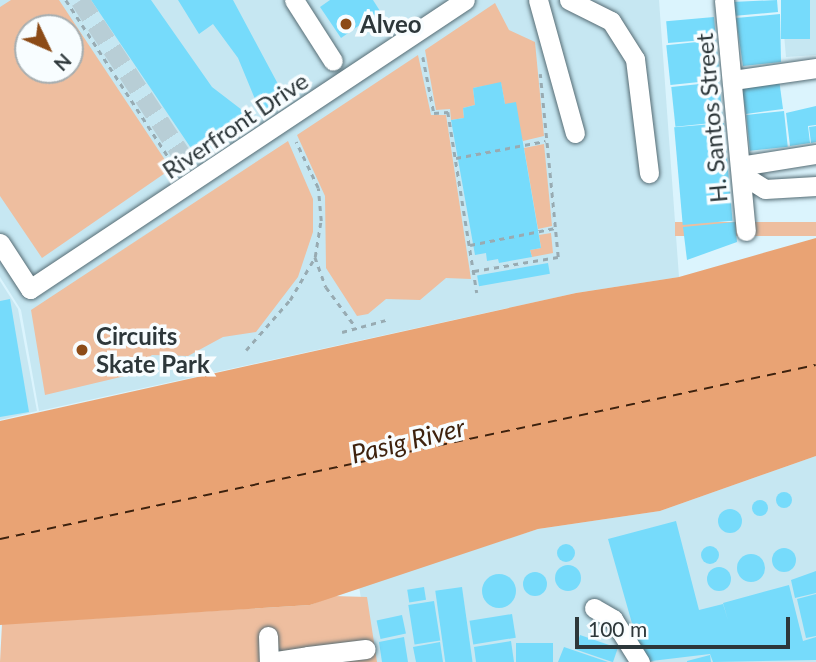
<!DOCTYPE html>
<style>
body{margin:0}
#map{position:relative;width:816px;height:662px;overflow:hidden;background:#dbf4fd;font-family:Lato,sans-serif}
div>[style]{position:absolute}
.built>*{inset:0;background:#c6e7f2}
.green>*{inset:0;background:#eebe9f;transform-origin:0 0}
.water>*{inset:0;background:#e9a374}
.ferry>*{height:2px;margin-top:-1px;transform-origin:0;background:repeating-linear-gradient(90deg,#3e220e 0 9px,transparent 0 16px)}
.building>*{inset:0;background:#76dbfb;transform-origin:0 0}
.round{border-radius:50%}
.minor-tunnel>*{height:19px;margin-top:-9.5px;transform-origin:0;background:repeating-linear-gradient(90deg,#b8ced6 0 19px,transparent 0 29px)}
.path>*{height:2.5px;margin-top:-1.25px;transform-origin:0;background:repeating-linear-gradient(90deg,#98abb2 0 5px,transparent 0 10px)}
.roads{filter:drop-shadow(0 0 2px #566c74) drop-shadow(0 0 2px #566c74)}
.minor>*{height:19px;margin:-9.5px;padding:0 9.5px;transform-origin:9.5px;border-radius:9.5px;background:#fff}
.dots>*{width:19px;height:19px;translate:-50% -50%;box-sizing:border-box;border:4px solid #f8fdff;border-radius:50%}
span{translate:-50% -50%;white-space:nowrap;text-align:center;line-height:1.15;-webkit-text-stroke:7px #f8fdff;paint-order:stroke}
.poi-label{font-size:24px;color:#2d373a;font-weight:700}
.left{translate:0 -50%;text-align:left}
.street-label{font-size:24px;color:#2d373a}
.water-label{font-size:26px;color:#3e220e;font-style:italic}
.north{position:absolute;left:14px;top:14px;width:70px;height:70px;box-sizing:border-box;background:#f8fdff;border:2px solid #a7aeb0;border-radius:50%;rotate:134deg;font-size:19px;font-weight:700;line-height:28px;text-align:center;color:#2d373a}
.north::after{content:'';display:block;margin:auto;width:24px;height:32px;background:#8c4b17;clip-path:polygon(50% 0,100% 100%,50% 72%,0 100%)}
.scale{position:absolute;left:575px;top:617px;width:215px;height:32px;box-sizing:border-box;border:4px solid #2d373a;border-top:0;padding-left:9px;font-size:21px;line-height:24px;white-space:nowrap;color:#2d373a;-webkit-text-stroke:5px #f8fdff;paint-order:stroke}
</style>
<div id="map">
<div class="built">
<i style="clip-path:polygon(evenodd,0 0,659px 0,679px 277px,576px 293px,39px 411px,21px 310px,0 277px,0 0,28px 28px,70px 28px,70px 70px,28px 70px,28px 28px)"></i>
<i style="clip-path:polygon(781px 0,816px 0,816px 55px,786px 57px)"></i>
<i style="clip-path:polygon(0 281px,18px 309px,37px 411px,0 420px)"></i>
<i style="clip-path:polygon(816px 456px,816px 662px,371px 662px,359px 586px,538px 529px,660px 511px)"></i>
</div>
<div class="green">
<i style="clip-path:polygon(evenodd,11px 0,59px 0,171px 169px,42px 258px,0 196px,0 7px,11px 0,28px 28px,70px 28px,70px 70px,28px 70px,28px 28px)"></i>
<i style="clip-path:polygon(495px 3px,509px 30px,535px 42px,544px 136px,523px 141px,505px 104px,501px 83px,473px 88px,475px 105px,463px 108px,464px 118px,451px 120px,450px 109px,436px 110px,425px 50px)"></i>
<i style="clip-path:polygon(418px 55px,431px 115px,446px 115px,471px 279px,446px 278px,420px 300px,386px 299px,368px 314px,357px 316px,326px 268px,325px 196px,297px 135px)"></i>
<i style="clip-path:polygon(288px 141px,313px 199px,313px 232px,298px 277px,256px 332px,223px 337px,188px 356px,152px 355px,125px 376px,45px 395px,31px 310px)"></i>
<i style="clip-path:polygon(544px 144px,552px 226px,538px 229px,524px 148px)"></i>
<i style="left:816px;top:222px;width:14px;height:141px;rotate:90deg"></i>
<i style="clip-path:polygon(551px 233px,553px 253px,532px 257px,530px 250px,541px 248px,539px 235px)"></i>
<i style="clip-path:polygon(333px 596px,367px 597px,377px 662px,0 662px,2px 624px,310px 605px)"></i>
</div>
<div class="water">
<i style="clip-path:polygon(816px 238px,816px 456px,660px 511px,538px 529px,310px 605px,0 625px,0 421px,576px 293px,679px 277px)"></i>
</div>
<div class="ferry">
<i style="left:0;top:539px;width:834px;rotate:-12.04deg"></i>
</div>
<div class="building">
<i style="clip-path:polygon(91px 0,151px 0,212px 87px,242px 110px,249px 125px,199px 160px)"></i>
<i style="clip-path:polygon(178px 0,233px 0,286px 99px,262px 116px,238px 58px,213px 24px,199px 34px)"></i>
<i style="clip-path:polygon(330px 0,373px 0,380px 11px,341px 38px,320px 7px)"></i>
<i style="clip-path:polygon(777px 0,778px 12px,733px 16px,732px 2px)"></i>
<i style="left:781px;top:0;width:29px;height:39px"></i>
<i style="clip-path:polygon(780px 14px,781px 62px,743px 66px,736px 18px)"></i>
<i style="left:714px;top:17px;width:22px;height:48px;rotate:85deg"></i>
<i style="left:716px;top:40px;width:40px;height:50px;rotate:84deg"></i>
<i style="clip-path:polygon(779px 79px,783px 109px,746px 114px,742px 88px)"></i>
<i style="clip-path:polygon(501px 82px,505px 104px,516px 102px,541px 248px,530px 250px,532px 257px,499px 263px,498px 259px,487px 261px,486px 253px,475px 255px,451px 120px,464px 118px,463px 108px,475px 105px,473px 88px)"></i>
<i style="left:719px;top:82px;width:40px;height:48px;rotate:84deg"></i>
<i style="clip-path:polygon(816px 106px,816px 125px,808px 126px,810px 143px,790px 146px,786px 113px)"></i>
<i style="left:784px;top:111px;width:36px;height:38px;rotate:84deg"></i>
<i style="left:724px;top:123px;width:98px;height:50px;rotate:85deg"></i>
<i style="clip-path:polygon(816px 126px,816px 142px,811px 143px,809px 127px)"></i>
<i style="clip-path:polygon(735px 222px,737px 242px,687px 260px,683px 227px)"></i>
<i style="left:548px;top:263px;width:11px;height:72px;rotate:80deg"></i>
<i style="clip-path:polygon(10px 299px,29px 412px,0 417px,0 301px)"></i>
<i class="round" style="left:776px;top:492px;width:16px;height:16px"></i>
<i class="round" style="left:752px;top:500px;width:16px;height:16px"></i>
<i class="round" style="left:718px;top:509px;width:24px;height:24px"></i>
<i style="clip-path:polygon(676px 521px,699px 610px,723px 604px,728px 620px,723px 603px,789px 585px,803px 641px,816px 637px,816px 660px,713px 662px,710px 654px,643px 662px,608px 539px)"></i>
<i class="round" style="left:557px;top:544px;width:18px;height:18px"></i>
<i class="round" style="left:701px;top:546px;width:18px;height:18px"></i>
<i class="round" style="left:772px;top:548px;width:24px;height:24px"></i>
<i class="round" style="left:737px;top:554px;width:28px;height:28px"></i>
<i class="round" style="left:555px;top:565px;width:26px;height:26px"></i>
<i class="round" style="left:707px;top:567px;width:24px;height:24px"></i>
<i style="clip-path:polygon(816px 571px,816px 593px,795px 598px,791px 580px)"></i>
<i class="round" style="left:523px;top:572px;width:24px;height:24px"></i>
<i class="round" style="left:482px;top:574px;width:34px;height:34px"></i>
<i style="left:424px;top:587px;width:13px;height:17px;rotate:81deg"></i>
<i style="left:462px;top:587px;width:76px;height:27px;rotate:82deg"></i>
<i style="clip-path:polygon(816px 594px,816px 636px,806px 638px,797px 599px)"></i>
<i style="left:434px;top:601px;width:40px;height:26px;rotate:81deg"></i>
<i style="left:512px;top:614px;width:24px;height:43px;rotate:81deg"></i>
<i style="left:402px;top:615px;width:19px;height:26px;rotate:78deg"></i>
<i style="left:580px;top:635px;width:40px;height:15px;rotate:19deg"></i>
<i style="clip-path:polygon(404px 637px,408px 662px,382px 662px,379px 642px)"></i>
<i style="clip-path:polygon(511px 641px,514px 662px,476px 662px,474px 647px)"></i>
<i style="clip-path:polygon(440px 642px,443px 662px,416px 662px,413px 647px)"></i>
<i style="left:553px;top:643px;width:19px;height:37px;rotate:90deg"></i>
<i style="clip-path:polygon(564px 647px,608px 662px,558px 662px)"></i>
<i style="clip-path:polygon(710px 655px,711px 662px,687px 662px,687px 661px)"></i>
</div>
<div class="minor-tunnel">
<i style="left:80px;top:0;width:199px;rotate:56.7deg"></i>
</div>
<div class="path">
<i style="left:66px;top:0;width:203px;rotate:56.9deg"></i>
<i style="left:423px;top:57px;width:57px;rotate:78.9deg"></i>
<i style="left:434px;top:113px;width:14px;rotate:-4deg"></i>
<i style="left:448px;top:112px;width:183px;rotate:80.9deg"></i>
<i style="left:456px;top:158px;width:91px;rotate:-10.8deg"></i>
<i style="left:470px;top:245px;width:87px;rotate:-11.3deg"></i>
<i style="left:315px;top:257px;width:32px;rotate:70deg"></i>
<i style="left:326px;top:287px;width:49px;rotate:53.4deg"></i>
<i style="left:474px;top:271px;width:85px;rotate:-9.5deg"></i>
<i style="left:558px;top:257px;width:184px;rotate:-95.6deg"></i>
<i style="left:342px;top:332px;width:46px;rotate:-15.3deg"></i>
<i style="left:246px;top:350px;width:67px;rotate:-48.7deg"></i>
<i style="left:290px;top:300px;width:50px;rotate:-59.8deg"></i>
<i style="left:315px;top:257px;width:36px;rotate:-81deg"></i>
<i style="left:321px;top:221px;width:33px;rotate:-95deg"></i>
<i style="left:318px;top:188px;width:51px;rotate:-115.6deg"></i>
</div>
<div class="roads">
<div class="minor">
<i style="left:294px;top:0;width:72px;rotate:57.4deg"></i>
<i style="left:538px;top:0;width:138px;rotate:74.5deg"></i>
<i style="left:569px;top:0;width:47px;rotate:26.6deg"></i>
<i style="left:611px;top:21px;width:45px;rotate:57.7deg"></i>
<i style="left:635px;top:59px;width:115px;rotate:83deg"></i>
<i style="left:724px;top:0;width:232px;rotate:84.6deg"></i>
<i style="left:733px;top:80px;width:84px;rotate:-8.2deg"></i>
<i style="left:740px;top:166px;width:77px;rotate:-9deg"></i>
<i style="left:741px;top:174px;width:28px;rotate:32deg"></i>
<i style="left:765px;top:189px;width:51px;rotate:-3.4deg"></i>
<i style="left:0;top:243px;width:55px;rotate:56.9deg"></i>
<i style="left:30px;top:289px;width:522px;rotate:-33.6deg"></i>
<i style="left:594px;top:608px;width:22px;rotate:30deg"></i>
<i style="left:613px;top:619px;width:51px;rotate:57.9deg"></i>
<i style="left:268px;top:636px;width:25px;rotate:88deg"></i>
<i style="left:270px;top:662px;width:38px;rotate:-9deg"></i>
<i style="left:309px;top:662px;width:6px;rotate:-99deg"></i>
<i style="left:308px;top:656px;width:58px;rotate:-6.9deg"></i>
</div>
</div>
<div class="dots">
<i style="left:346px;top:24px;background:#8c4b17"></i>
<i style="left:82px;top:350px;background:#8c4b17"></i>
</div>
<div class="poi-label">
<span class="left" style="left:360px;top:24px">Alveo</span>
<span class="left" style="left:96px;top:350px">Circuits<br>Skate Park</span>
</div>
<div class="street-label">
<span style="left:711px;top:118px;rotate:-95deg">H. Santos Street</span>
<span style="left:235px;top:125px;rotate:-34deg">Riverfront Drive</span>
</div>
<div class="water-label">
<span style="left:408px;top:441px;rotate:-14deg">Pasig River</span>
</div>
<div class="north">N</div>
<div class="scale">100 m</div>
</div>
